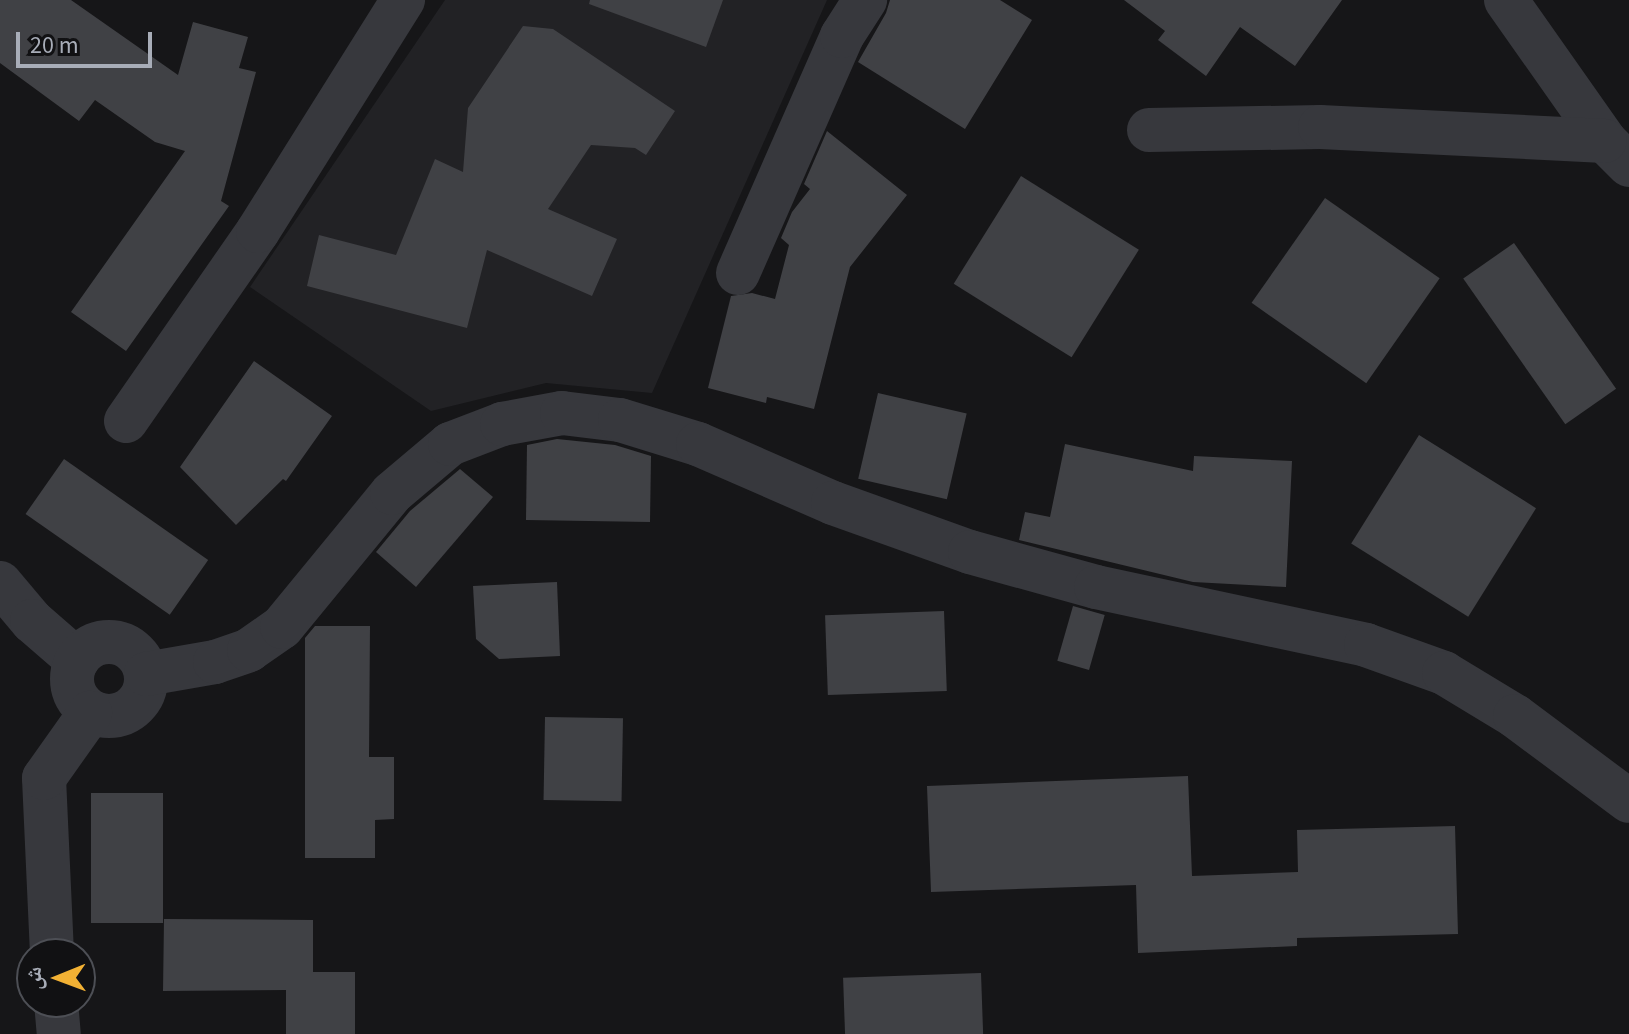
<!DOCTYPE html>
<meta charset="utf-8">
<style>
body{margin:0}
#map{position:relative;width:1629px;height:1034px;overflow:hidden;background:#161618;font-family:"Source Sans 3","Noto Naskh Arabic",sans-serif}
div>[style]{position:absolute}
.built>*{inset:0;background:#222225}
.building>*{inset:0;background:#404145;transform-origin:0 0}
.minor>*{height:44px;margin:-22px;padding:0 22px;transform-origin:22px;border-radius:22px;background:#37383d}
.minor>.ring{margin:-22px;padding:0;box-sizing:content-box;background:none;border:44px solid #37383d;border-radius:50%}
span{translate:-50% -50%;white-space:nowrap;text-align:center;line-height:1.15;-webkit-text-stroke:7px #111113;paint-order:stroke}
.north{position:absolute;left:16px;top:938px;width:80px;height:80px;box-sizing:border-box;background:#111113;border:2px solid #4d4f55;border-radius:50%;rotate:269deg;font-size:22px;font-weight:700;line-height:32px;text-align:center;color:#a8adb8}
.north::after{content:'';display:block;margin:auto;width:28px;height:36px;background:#f2b134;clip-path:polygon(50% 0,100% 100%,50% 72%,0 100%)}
.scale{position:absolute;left:16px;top:32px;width:136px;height:36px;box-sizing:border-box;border:4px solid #a8adb8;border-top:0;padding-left:10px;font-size:24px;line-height:28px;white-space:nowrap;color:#a8adb8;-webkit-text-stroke:6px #111113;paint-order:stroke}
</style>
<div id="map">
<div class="built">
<i style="clip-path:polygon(445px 0,827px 0,652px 393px,546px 383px,431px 411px,250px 287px)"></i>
</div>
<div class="building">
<i style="clip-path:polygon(0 0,71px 0,178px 75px,193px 22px,248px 37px,239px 68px,256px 72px,221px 201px,229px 206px,126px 351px,71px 312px,185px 151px,155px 142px,95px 100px,79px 121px,0 63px)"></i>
<i style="clip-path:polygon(590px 0,723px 0,706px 47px,589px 4px)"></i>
<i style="clip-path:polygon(890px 0,1000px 0,1032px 20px,965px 129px,858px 62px,886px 13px)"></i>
<i style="clip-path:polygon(1124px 0,1342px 0,1295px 66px,1240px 27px,1206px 76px,1158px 40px,1165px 31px)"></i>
<i style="clip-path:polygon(523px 26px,553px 29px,675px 111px,646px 155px,635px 148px,591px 145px,548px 209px,617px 239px,592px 296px,487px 250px,467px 328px,307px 286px,319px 235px,396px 255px,435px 159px,463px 172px,468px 108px)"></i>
<i style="clip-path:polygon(827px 131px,907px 195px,850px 267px,814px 409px,767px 397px,766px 403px,708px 388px,731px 296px,752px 293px,775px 299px,789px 245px,781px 238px,792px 212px,810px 189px,804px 184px)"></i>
<i style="left:1021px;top:176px;width:139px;height:127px;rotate:32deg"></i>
<i style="left:1325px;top:198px;width:140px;height:128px;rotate:35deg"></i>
<i style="left:1514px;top:243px;width:178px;height:62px;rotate:55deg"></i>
<i style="clip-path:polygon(254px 361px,332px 416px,286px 481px,283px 479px,236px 525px,180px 467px)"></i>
<i style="left:878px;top:393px;width:91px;height:88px;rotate:13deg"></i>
<i style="left:1419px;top:435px;width:138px;height:128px;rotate:32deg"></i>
<i style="clip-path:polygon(557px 439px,615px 445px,651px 456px,650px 522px,526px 520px,527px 445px)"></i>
<i style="clip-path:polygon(1065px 444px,1193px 471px,1194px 456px,1292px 461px,1286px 587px,1193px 582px,1019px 540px,1025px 512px,1050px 517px)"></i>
<i style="left:64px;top:459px;width:176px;height:67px;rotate:35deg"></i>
<i style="clip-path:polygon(460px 469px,493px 497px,416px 587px,376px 552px,410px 511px)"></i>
<i style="clip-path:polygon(557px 582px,560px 656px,499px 659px,476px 639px,473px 586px)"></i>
<i style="left:1073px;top:606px;width:33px;height:57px;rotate:16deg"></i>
<i style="left:944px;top:611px;width:80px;height:119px;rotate:88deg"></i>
<i style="clip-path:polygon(315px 626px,370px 626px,369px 757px,394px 757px,394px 819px,375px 820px,375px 858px,305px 858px,305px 638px)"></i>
<i style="left:545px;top:717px;width:78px;height:83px;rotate:1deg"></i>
<i style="clip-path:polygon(1188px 776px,1192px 876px,1298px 872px,1297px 830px,1455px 826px,1458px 934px,1297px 938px,1297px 946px,1138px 953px,1136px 885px,931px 892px,927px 786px)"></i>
<i style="left:91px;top:793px;width:72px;height:130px"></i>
<i style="clip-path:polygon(164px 919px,313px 920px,313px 972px,355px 972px,355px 1034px,286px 1034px,286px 990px,163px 991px)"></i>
<i style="left:981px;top:973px;width:61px;height:138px;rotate:88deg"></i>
</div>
<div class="minor">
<i style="left:1506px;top:0;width:172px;rotate:54.9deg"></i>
<i style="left:1605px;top:141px;width:34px;rotate:45deg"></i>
<i style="left:1149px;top:130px;width:171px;rotate:-1deg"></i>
<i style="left:1320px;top:127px;width:285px;rotate:2.8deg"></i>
<i style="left:738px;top:273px;width:259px;rotate:-66.3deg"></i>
<i style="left:842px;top:36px;width:43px;rotate:-57.4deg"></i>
<i style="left:126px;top:421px;width:231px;rotate:-55.2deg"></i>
<i style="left:258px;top:231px;width:273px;rotate:-57.9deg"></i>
<i style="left:0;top:583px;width:50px;rotate:49.9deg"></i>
<i style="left:32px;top:621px;width:60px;rotate:40.9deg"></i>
<i class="ring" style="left:72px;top:642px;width:30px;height:30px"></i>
<i style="left:146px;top:674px;width:70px;rotate:-9.9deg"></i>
<i style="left:215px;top:662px;width:36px;rotate:-19deg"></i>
<i style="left:249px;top:650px;width:40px;rotate:-34.9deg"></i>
<i style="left:282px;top:627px;width:173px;rotate:-50.6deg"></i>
<i style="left:392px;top:493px;width:76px;rotate:-40.2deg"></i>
<i style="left:450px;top:444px;width:56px;rotate:-21deg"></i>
<i style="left:502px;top:424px;width:61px;rotate:-10.4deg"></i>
<i style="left:562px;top:413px;width:58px;rotate:6.9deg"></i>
<i style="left:620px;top:420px;width:82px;rotate:17.1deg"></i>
<i style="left:698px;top:444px;width:147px;rotate:23.6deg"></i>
<i style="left:833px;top:503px;width:145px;rotate:19.7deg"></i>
<i style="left:970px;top:552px;width:131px;rotate:15.5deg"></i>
<i style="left:1096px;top:587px;width:276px;rotate:12.1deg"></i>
<i style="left:1366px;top:645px;width:83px;rotate:19.7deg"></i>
<i style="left:1444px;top:673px;width:83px;rotate:31.2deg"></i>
<i style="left:1515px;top:716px;width:142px;rotate:36.7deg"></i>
<i style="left:52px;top:954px;width:176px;rotate:-92.6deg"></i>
<i style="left:44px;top:778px;width:80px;rotate:-54.7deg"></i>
<i style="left:56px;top:1002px;width:32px;rotate:85deg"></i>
</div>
<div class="north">ش</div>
<div class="scale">20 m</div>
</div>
